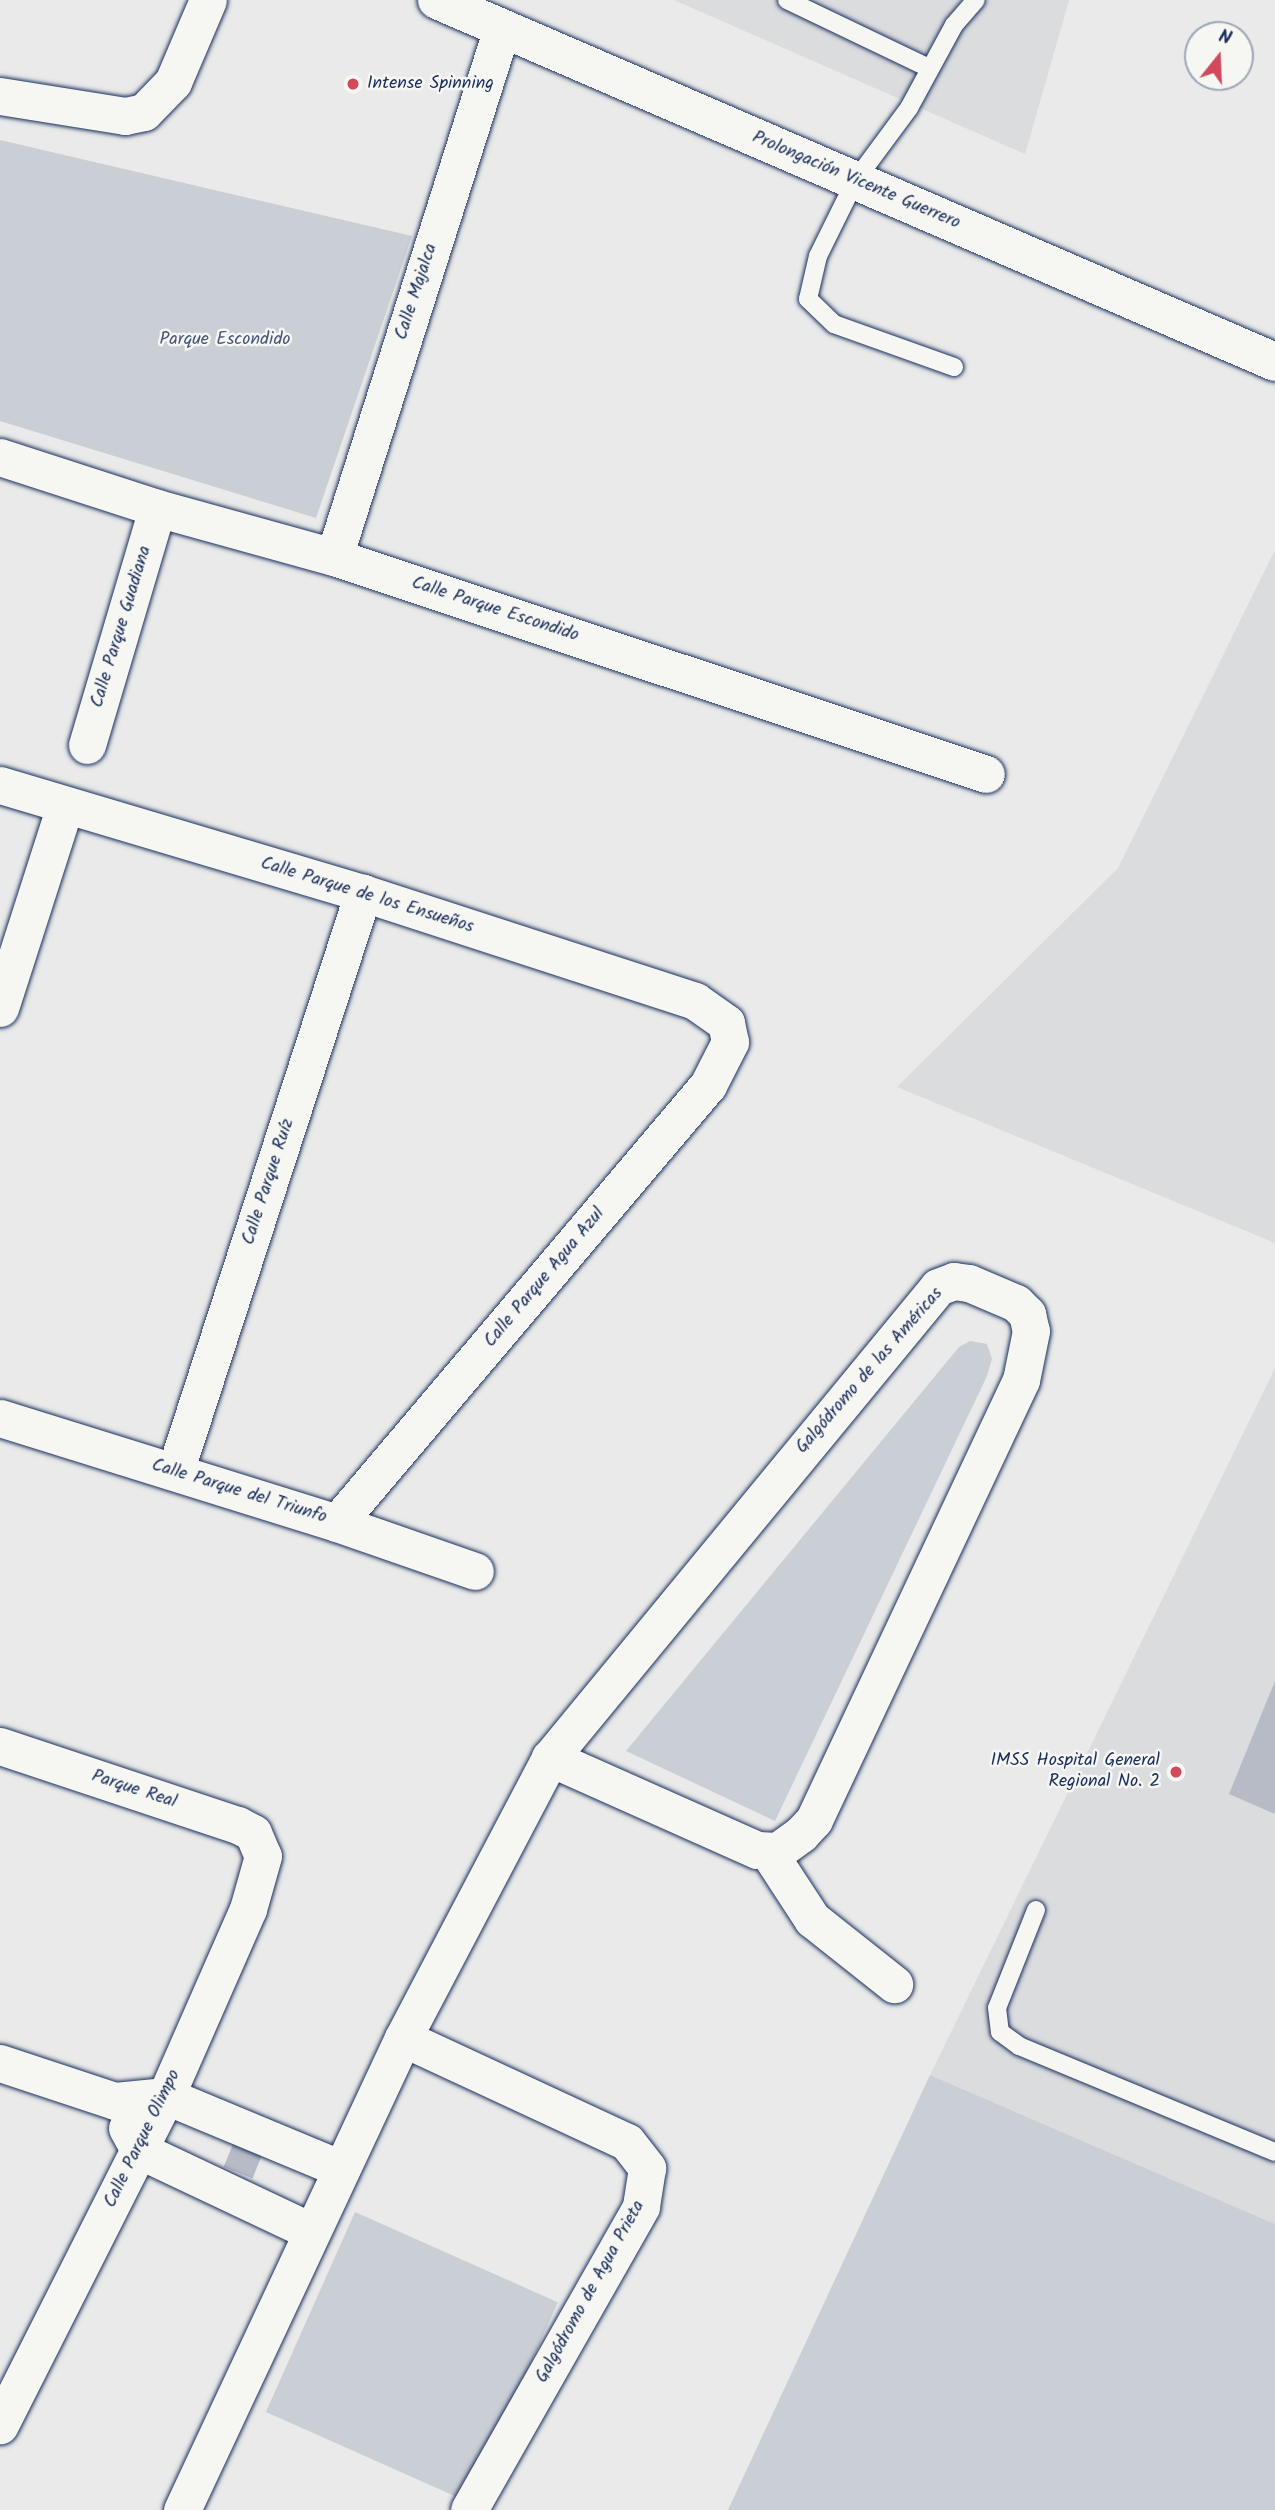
<!DOCTYPE html>
<meta charset="utf-8">
<style>
body{margin:0}
#map{position:relative;width:1275px;height:2510px;overflow:hidden;background:#e9eae9;font-family:Kalam,sans-serif}
div>[style]{position:absolute}
.built>*{inset:0;background:#dadcde}
.green>*{inset:0;background:#caced5;transform-origin:0 0}
.building>*{inset:0;background:#b6bbc6;transform-origin:0 0}
.roads{filter:drop-shadow(0 0 2px #1b2f5e) drop-shadow(0 0 2px #1b2f5e)}
.service>*{height:18px;margin:-9px;padding:0 9px;transform-origin:9px;border-radius:9px;background:#f6f6f2}
.minor>*{height:37px;margin:-18.5px;padding:0 18.5px;transform-origin:18.5px;border-radius:18.5px;background:#f6f6f2}
.secondary>*{height:38px;margin:-19px;padding:0 19px;transform-origin:19px;border-radius:19px;background:#f6f6f2}
.dots>*{width:19px;height:19px;translate:-50% -50%;box-sizing:border-box;border:4px solid #f6f6f2;border-radius:50%}
span{translate:-50% -50%;white-space:nowrap;text-align:center;line-height:1.15;-webkit-text-stroke:5px #f6f6f2;paint-order:stroke}
.poi-label{font-size:18px;color:#1b2f5e}
.left{translate:0 -50%;text-align:left}
.right{translate:-100% -50%;text-align:right}
.street-label{font-size:18px;color:#1b2f5e}
.park-label{font-size:18px;color:#47577c}
.north{position:absolute;left:1184px;top:21px;width:70px;height:70px;box-sizing:border-box;background:#f6f6f2;border:2px solid #9ea6b7;border-radius:50%;rotate:18deg;font-size:19px;font-weight:700;line-height:28px;text-align:center;color:#1b2f5e}
.north::after{content:'';display:block;margin:auto;width:24px;height:32px;background:#d1495b;clip-path:polygon(50% 0,100% 100%,50% 72%,0 100%)}
</style>
<div id="map">
<div class="built">
<i style="clip-path:polygon(674px 0,1069px 0,1025px 154px)"></i>
<i style="clip-path:polygon(1275px 550px,1275px 1243px,897px 1087px,1118px 868px)"></i>
<i style="clip-path:polygon(1275px 1368px,1275px 2224px,930px 2075px)"></i>
</div>
<div class="green">
<i style="clip-path:polygon(0 140px,412px 236px,316px 518px,0 421px)"></i>
<i style="clip-path:polygon(970px 1341px,987px 1344px,992px 1359px,987px 1376px,775px 1821px,626px 1751px,959px 1347px)"></i>
<i style="clip-path:polygon(930px 2075px,1275px 2224px,1275px 2510px,728px 2510px)"></i>
<i style="left:355px;top:2212px;width:222px;height:219px;rotate:24deg"></i>
</div>
<div class="building">
<i style="clip-path:polygon(1275px 1681px,1275px 1814px,1229px 1794px)"></i>
<i style="left:235px;top:2139px;width:31px;height:30px;rotate:22deg"></i>
</div>
<div class="roads">
<div class="service">
<i style="left:787px;top:0;width:155px;rotate:25.6deg"></i>
<i style="left:954px;top:367px;width:127px;rotate:-160.3deg"></i>
<i style="left:834px;top:324px;width:36px;rotate:-136deg"></i>
<i style="left:808px;top:299px;width:44px;rotate:-76.9deg"></i>
<i style="left:818px;top:256px;width:84px;rotate:-63.7deg"></i>
<i style="left:855px;top:181px;width:91px;rotate:-53.5deg"></i>
<i style="left:909px;top:108px;width:94px;rotate:-61.5deg"></i>
<i style="left:954px;top:25px;width:33px;rotate:-49deg"></i>
<i style="left:1036px;top:1910px;width:105px;rotate:111.7deg"></i>
<i style="left:997px;top:2008px;width:24px;rotate:83deg"></i>
<i style="left:1000px;top:2032px;width:24px;rotate:36deg"></i>
<i style="left:1019px;top:2046px;width:277px;rotate:22.5deg"></i>
</div>
<div class="minor">
<i style="left:0;top:96px;width:127px;rotate:9.1deg"></i>
<i style="left:125px;top:116px;width:19px;rotate:-12deg"></i>
<i style="left:144px;top:112px;width:42px;rotate:-46deg"></i>
<i style="left:173px;top:82px;width:89px;rotate:-66.9deg"></i>
<i style="left:0;top:457px;width:165px;rotate:18deg"></i>
<i style="left:157px;top:508px;width:184px;rotate:15.5deg"></i>
<i style="left:334px;top:557px;width:687px;rotate:18.41deg"></i>
<i style="left:334px;top:557px;width:555px;rotate:-72.38deg"></i>
<i style="left:87px;top:745px;width:247px;rotate:-73.5deg"></i>
<i style="left:0;top:785px;width:379px;rotate:16.6deg"></i>
<i style="left:363px;top:893px;width:349px;rotate:18deg"></i>
<i style="left:695px;top:1001px;width:38px;rotate:35deg"></i>
<i style="left:726px;top:1023px;width:19px;rotate:78deg"></i>
<i style="left:730px;top:1042px;width:48px;rotate:117.1deg"></i>
<i style="left:708px;top:1085px;width:574px;rotate:130.27deg"></i>
<i style="left:0;top:1008px;width:212px;rotate:-72.2deg"></i>
<i style="left:0;top:1418px;width:353px;rotate:17.3deg"></i>
<i style="left:337px;top:1523px;width:146px;rotate:19.2deg"></i>
<i style="left:175px;top:1472px;width:609px;rotate:-72.01deg"></i>
<i style="left:0;top:1746px;width:251px;rotate:18.4deg"></i>
<i style="left:238px;top:1825px;width:17px;rotate:28deg"></i>
<i style="left:253px;top:1833px;width:25px;rotate:67deg"></i>
<i style="left:263px;top:1856px;width:55px;rotate:105.8deg"></i>
<i style="left:248px;top:1909px;width:204px;rotate:113.7deg"></i>
<i style="left:166px;top:2096px;width:369px;rotate:116.8deg"></i>
<i style="left:769px;top:1853px;width:79px;rotate:56.9deg"></i>
<i style="left:812px;top:1919px;width:105px;rotate:38.4deg"></i>
<i style="left:403px;top:2038px;width:247px;rotate:24.9deg"></i>
<i style="left:627px;top:2142px;width:33px;rotate:52deg"></i>
<i style="left:647px;top:2168px;width:39px;rotate:99deg"></i>
<i style="left:641px;top:2207px;width:348px;rotate:119.6deg"></i>
<i style="left:0;top:2063px;width:121px;rotate:18.3deg"></i>
<i style="left:115px;top:2101px;width:51px;rotate:-5.6deg"></i>
<i style="left:166px;top:2096px;width:190px;rotate:22.6deg"></i>
<i style="left:127px;top:2128px;width:25px;rotate:61deg"></i>
<i style="left:139px;top:2150px;width:189px;rotate:25.3deg"></i>
<i style="left:182px;top:2510px;width:521px;rotate:-64.91deg"></i>
<i style="left:403px;top:2038px;width:316px;rotate:-62.3deg"></i>
<i style="left:550px;top:1758px;width:610px;rotate:-50.52deg"></i>
<i style="left:938px;top:1287px;width:17px;rotate:-21deg"></i>
<i style="left:954px;top:1281px;width:15px;rotate:8deg"></i>
<i style="left:969px;top:1283px;width:51px;rotate:23.1deg"></i>
<i style="left:1016px;top:1303px;width:16px;rotate:45deg"></i>
<i style="left:1027px;top:1314px;width:17px;rotate:77deg"></i>
<i style="left:1031px;top:1331px;width:50px;rotate:101.5deg"></i>
<i style="left:1021px;top:1380px;width:486px;rotate:115.2deg"></i>
<i style="left:814px;top:1820px;width:19px;rotate:133deg"></i>
<i style="left:801px;top:1834px;width:29px;rotate:144deg"></i>
<i style="left:778px;top:1851px;width:21px;rotate:-177deg"></i>
<i style="left:757px;top:1850px;width:227px;rotate:-156deg"></i>
</div>
<div class="secondary">
<i style="left:437px;top:0;width:913px;rotate:23.36deg"></i>
</div>
</div>
<div class="dots">
<i style="left:353px;top:84px;background:#d1495b"></i>
<i style="left:1176px;top:1772px;background:#d1495b"></i>
</div>
<div class="poi-label">
<span class="left" style="left:367px;top:84px">Intense Spinning</span>
<span class="right" style="left:1160px;top:1772px">IMSS Hospital General<br>Regional No. 2</span>
</div>
<div class="street-label">
<span style="left:856px;top:181px;rotate:23deg">Prolongación Vicente Guerrero</span>
<span style="left:417px;top:292px;rotate:-72deg">Calle Majalca</span>
<span style="left:495px;top:610px;rotate:18deg">Calle Parque Escondido</span>
<span style="left:122px;top:627px;rotate:-73deg">Calle Parque Guadiana</span>
<span style="left:367px;top:896px;rotate:17deg">Calle Parque de los Ensueños</span>
<span style="left:269px;top:1182px;rotate:-72deg">Calle Parque Ruíz</span>
<span style="left:545px;top:1278px;rotate:-50deg">Calle Parque Agua Azul</span>
<span style="left:870px;top:1371px;rotate:-49deg">Galgódromo de las Américas</span>
<span style="left:239px;top:1492px;rotate:17deg">Calle Parque del Triunfo</span>
<span style="left:134px;top:1790px;rotate:18deg">Parque Real</span>
<span style="left:143px;top:2139px;rotate:-64deg">Calle Parque Olimpo</span>
<span style="left:591px;top:2292px;rotate:-61deg">Galgódromo de Agua Prieta</span>
</div>
<div class="park-label">
<span style="left:225px;top:340px">Parque Escondido</span>
</div>
<div class="north">N</div>
</div>
